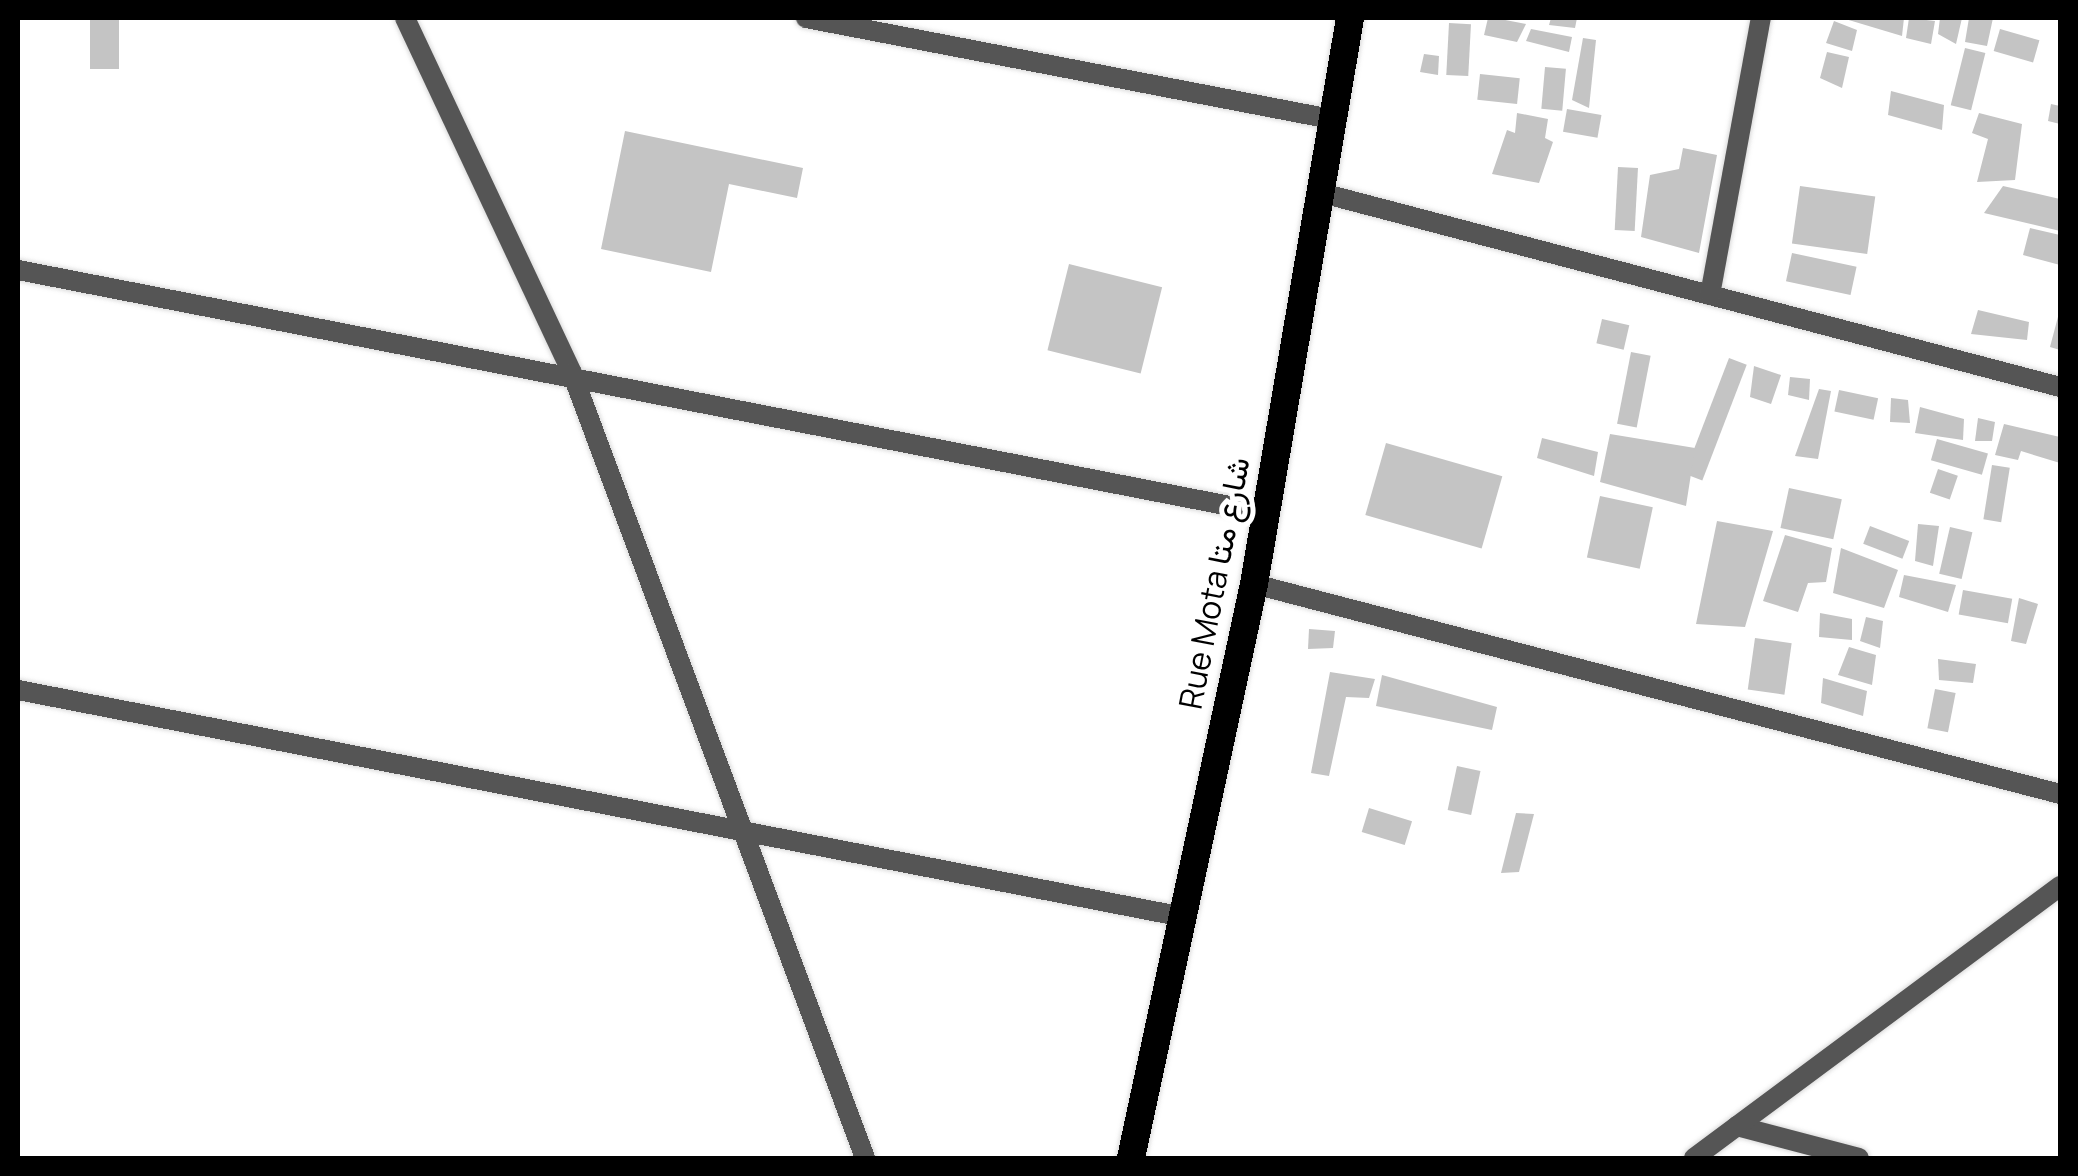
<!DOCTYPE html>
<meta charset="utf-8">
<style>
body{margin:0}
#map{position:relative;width:2078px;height:1176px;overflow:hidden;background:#fff;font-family:Manrope,Vazirmatn,sans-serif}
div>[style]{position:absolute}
.building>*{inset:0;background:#c4c4c4;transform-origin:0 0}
.roads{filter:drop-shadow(0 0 2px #dbdbdb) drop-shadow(0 0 2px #dbdbdb)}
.minor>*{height:20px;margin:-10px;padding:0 10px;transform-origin:10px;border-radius:10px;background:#555}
.trunk>*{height:28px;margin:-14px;padding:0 14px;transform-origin:14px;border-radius:14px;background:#000}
span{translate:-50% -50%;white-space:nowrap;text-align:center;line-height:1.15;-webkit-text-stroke:10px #fff;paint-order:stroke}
.street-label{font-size:32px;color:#000}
.frame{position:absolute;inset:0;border:20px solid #000;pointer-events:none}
</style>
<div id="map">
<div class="building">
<i style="left:90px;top:18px;width:29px;height:51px"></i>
<i style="clip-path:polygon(1488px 18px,1495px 18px,1526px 24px,1517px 42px,1484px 35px)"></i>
<i style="clip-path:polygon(1551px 18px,1577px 18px,1575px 28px,1549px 25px)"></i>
<i style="clip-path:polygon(1842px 18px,1904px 18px,1902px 36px)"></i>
<i style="clip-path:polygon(1909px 18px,1935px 21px,1931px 44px,1906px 38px)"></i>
<i style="clip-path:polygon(1940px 18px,1962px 18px,1956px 44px,1938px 34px)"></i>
<i style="clip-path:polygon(1969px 18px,1993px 18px,1987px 46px,1965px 42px)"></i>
<i style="clip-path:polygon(1834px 21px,1857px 30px,1852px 51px,1826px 43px)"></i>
<i style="left:1449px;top:23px;width:22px;height:52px;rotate:3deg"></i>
<i style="clip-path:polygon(1531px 29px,1572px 37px,1569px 52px,1526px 41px)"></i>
<i style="left:2000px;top:29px;width:41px;height:23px;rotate:16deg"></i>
<i style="clip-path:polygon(1583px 38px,1596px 40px,1589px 108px,1572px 100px)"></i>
<i style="left:1965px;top:48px;width:21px;height:59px;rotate:14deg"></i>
<i style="clip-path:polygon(1827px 52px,1849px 57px,1842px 88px,1820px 78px)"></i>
<i style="clip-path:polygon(1424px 54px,1439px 56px,1438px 75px,1420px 72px)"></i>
<i style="left:1545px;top:67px;width:21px;height:42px;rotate:5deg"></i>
<i style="left:1480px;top:74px;width:40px;height:26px;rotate:6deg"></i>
<i style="clip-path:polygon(1891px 91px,1944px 105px,1942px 130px,1888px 115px)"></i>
<i style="clip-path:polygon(2051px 104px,2060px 106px,2060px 124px,2048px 121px)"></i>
<i style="left:1567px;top:109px;width:35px;height:23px;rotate:10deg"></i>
<i style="clip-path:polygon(1517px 113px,1548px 119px,1545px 138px,1553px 142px,1539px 183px,1492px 174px,1507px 130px,1515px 133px)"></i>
<i style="clip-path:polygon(1979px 113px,2022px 124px,2015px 180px,1977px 182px,1988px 139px,1972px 133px)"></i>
<i style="clip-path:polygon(625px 131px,803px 168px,797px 198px,729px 184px,711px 272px,601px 249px)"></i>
<i style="clip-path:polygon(1683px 148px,1717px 155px,1699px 253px,1641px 237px,1650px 175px,1679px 169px)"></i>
<i style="left:1618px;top:167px;width:20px;height:63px;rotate:3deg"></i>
<i style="left:1800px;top:186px;width:76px;height:58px;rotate:8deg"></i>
<i style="clip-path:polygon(2003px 186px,2060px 199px,2060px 231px,1984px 213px)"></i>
<i style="clip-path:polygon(2030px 228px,2060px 235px,2060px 265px,2023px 255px)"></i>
<i style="left:1792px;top:253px;width:66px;height:29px;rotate:12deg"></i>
<i style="left:1069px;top:264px;width:96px;height:89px;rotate:14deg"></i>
<i style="clip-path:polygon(1978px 310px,2029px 322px,2027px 340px,1971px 334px)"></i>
<i style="clip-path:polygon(2059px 313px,2060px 313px,2060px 350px,2050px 347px)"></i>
<i style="left:1602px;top:319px;width:28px;height:25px;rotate:13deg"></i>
<i style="left:1631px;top:352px;width:20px;height:73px;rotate:11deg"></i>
<i style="left:1729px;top:358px;width:19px;height:124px;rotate:21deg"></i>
<i style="clip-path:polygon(1754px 366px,1781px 375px,1771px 404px,1750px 397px)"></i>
<i style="clip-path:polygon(1790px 377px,1810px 379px,1809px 400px,1788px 395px)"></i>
<i style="clip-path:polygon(1819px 389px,1831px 391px,1818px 459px,1795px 456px)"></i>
<i style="left:1839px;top:390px;width:40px;height:22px;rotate:12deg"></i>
<i style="clip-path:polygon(1891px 398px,1908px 400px,1910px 423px,1890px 422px)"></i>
<i style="clip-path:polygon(1920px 407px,1964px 419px,1963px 440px,1915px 433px)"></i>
<i style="clip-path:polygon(1978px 418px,1995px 422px,1992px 441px,1975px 441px)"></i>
<i style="clip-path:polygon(2004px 424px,2060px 437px,2060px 463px,2021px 451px,2018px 460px,1995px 455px)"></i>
<i style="clip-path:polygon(1610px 434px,1695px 448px,1686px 506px,1600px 482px)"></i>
<i style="clip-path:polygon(1542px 438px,1598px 452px,1594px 476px,1537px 458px)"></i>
<i style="left:1937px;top:439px;width:53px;height:22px;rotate:16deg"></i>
<i style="left:1386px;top:443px;width:121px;height:75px;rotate:16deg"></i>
<i style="left:1992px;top:465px;width:18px;height:55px;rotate:9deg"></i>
<i style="left:1938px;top:469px;width:21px;height:25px;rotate:19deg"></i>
<i style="left:1789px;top:488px;width:54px;height:41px;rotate:12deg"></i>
<i style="left:1600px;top:496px;width:54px;height:63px;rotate:12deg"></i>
<i style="clip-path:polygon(1717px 521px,1773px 531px,1745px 627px,1696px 624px)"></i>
<i style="clip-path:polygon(1918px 524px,1939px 526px,1933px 566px,1915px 561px)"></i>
<i style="left:1870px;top:526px;width:42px;height:19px;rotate:21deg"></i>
<i style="left:1950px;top:527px;width:23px;height:48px;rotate:13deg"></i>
<i style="clip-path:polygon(1785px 535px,1832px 548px,1826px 582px,1808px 583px,1798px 612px,1763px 601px)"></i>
<i style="clip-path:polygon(1841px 548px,1898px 570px,1884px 608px,1833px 593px)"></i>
<i style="clip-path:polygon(1904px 575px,1956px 585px,1948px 612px,1899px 597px)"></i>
<i style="left:1963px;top:590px;width:50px;height:25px;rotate:10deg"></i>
<i style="clip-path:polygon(2019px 598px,2038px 604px,2026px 644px,2011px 641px)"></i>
<i style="clip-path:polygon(1820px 613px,1852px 619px,1852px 640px,1819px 637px)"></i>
<i style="clip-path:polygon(1866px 617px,1883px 621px,1880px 648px,1860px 641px)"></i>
<i style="clip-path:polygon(1309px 629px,1335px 631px,1333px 648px,1308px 649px)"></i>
<i style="left:1755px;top:638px;width:37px;height:52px;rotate:8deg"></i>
<i style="clip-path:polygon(1849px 647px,1876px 655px,1872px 685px,1838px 675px)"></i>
<i style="clip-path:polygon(1938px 659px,1976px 664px,1973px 683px,1939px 680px)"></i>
<i style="clip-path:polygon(1330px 672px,1375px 679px,1369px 698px,1346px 697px,1329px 776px,1311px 773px)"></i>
<i style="clip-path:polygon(1382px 675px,1497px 707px,1492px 730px,1376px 706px)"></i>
<i style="clip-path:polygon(1823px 678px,1867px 691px,1863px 716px,1821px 703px)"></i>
<i style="left:1935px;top:689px;width:21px;height:40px;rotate:11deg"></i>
<i style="left:1457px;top:766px;width:24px;height:45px;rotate:12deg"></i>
<i style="left:1369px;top:808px;width:45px;height:25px;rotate:17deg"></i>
<i style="clip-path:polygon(1516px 813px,1534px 814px,1519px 872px,1501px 873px)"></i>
</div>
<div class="roads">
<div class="minor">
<i style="left:405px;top:18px;width:392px;rotate:64.8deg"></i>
<i style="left:572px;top:373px;width:838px;rotate:69.53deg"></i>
<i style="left:806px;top:18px;width:535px;rotate:10.89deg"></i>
<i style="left:1318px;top:192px;width:767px;rotate:14.72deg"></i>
<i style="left:18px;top:270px;width:1271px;rotate:11.02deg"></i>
<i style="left:1710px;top:295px;width:282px;rotate:-79.6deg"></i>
<i style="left:1254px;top:584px;width:833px;rotate:14.6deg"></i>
<i style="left:18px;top:690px;width:1183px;rotate:11.02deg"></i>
<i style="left:1737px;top:1126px;width:126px;rotate:14.7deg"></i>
<i style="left:1694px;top:1158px;width:456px;rotate:-36.6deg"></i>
</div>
<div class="trunk">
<i style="left:1131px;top:1158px;width:587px;rotate:-77.91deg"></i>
<i style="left:1254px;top:584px;width:574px;rotate:-80.37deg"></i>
</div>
</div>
<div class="street-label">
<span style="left:1214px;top:583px;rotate:-79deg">Rue Mota شارع متا</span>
</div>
<div class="frame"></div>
</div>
